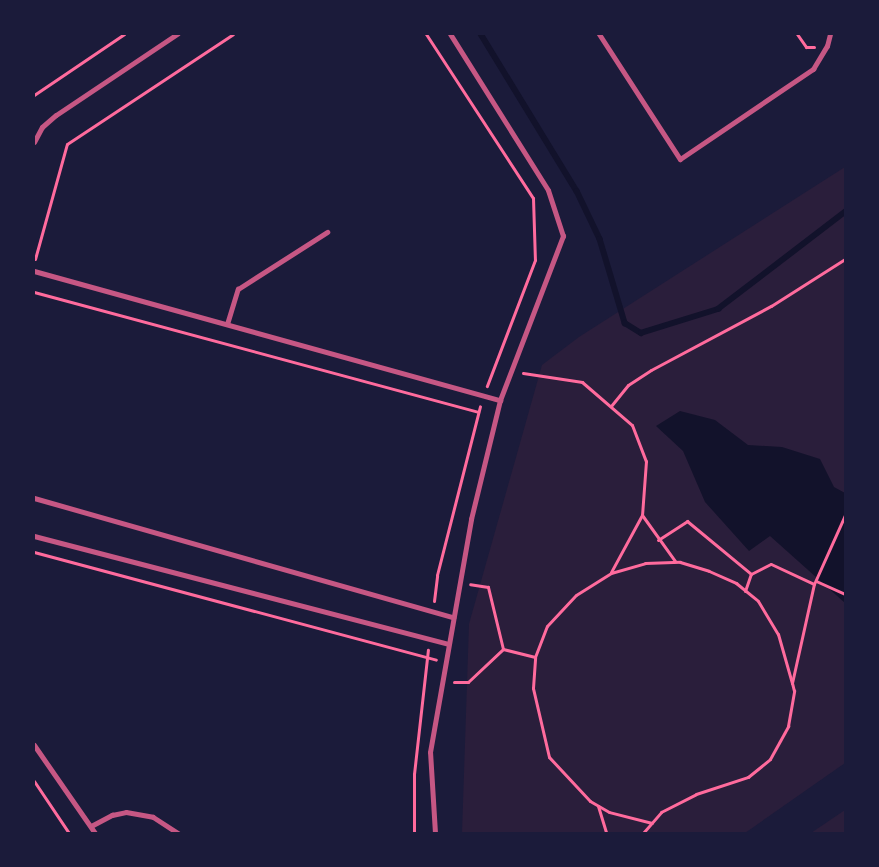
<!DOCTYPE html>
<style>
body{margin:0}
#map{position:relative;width:879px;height:867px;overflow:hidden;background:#1b1b3a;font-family:"PT Sans Narrow",sans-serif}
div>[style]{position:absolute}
.green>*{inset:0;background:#2a1e3b}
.water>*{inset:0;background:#12122b}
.stream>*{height:5.5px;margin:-2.75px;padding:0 2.75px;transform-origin:2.75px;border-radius:2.75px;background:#12122b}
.path>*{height:3px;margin:-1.5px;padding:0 1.5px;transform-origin:1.5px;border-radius:1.5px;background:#ff6b9d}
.minor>*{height:5px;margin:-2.5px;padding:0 2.5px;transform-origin:2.5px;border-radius:2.5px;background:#c65784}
span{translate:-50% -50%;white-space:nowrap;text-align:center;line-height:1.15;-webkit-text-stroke:4px #1b1b3a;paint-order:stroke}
.frame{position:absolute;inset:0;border:35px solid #1b1b3a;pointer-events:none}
</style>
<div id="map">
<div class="green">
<i style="clip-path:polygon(845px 167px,845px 763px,745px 833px,462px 833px,469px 624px,542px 365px,579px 337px)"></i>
<i style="clip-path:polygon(845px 810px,845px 833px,811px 833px)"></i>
</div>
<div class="water">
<i style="clip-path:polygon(680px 411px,715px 420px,748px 445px,782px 447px,820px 459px,834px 487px,845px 493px,845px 603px,770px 536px,749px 551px,705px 502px,683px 451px,656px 426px)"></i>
</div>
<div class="stream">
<i style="left:481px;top:34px;width:184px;rotate:58.6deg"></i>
<i style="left:577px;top:191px;width:53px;rotate:64.4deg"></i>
<i style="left:600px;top:239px;width:88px;rotate:73.4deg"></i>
<i style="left:625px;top:323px;width:19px;rotate:32deg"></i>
<i style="left:641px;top:333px;width:81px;rotate:-17.3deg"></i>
<i style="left:718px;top:309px;width:160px;rotate:-37.4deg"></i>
</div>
<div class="path">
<i style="left:426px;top:34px;width:196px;rotate:56.9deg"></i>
<i style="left:533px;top:198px;width:62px;rotate:88.2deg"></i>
<i style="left:535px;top:260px;width:135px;rotate:110.9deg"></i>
<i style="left:797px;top:34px;width:16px;rotate:55deg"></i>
<i style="left:806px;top:47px;width:8px"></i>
<i style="left:34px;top:95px;width:109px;rotate:-34.1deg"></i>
<i style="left:35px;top:259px;width:119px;rotate:-74.5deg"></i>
<i style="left:67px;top:144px;width:199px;rotate:-33.5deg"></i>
<i style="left:34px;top:292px;width:460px;rotate:15.1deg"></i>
<i style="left:523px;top:373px;width:60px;rotate:8.7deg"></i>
<i style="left:582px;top:382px;width:66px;rotate:40.7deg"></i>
<i style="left:632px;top:425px;width:39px;rotate:69deg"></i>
<i style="left:646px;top:461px;width:54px;rotate:94.2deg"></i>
<i style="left:642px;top:515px;width:65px;rotate:118.5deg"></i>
<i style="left:611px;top:406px;width:27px;rotate:-51deg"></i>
<i style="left:628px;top:385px;width:27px;rotate:-33deg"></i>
<i style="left:651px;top:370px;width:136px;rotate:-28.1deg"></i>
<i style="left:771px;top:306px;width:88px;rotate:-32.4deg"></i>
<i style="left:642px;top:515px;width:57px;rotate:54.3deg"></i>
<i style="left:658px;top:540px;width:35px;rotate:-33deg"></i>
<i style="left:687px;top:521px;width:83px;rotate:39.6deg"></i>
<i style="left:34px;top:552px;width:416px;rotate:15deg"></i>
<i style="left:816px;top:581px;width:32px;rotate:24deg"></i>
<i style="left:745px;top:591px;width:18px;rotate:-71deg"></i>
<i style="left:751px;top:574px;width:22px;rotate:-27deg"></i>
<i style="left:771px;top:564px;width:47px;rotate:24.9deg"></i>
<i style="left:434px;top:601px;width:26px;rotate:-83deg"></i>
<i style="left:437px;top:575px;width:174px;rotate:-75.7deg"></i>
<i style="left:503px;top:649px;width:33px;rotate:14deg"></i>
<i style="left:454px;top:682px;width:14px"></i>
<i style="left:468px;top:682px;width:48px;rotate:-43.3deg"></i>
<i style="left:503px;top:649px;width:64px;rotate:-103.6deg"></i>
<i style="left:488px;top:587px;width:18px;rotate:-171deg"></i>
<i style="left:34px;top:781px;width:63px;rotate:56.1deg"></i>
<i style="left:598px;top:806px;width:28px;rotate:73deg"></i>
<i style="left:652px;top:823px;width:44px;rotate:-165.7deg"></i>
<i style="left:609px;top:812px;width:22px;rotate:-150deg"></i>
<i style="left:590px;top:801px;width:60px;rotate:-133deg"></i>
<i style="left:549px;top:757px;width:71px;rotate:-103.1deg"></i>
<i style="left:533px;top:688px;width:31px;rotate:-86deg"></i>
<i style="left:535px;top:657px;width:33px;rotate:-69deg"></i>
<i style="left:547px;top:626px;width:42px;rotate:-46.9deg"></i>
<i style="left:576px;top:595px;width:41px;rotate:-32.2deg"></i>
<i style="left:611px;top:573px;width:35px;rotate:-16deg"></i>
<i style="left:645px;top:563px;width:35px;rotate:-2deg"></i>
<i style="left:680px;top:562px;width:30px;rotate:17deg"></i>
<i style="left:709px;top:571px;width:30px;rotate:24deg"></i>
<i style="left:736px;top:583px;width:28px;rotate:39deg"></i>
<i style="left:758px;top:601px;width:39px;rotate:59deg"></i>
<i style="left:778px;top:634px;width:51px;rotate:74.1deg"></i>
<i style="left:414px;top:833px;width:59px;rotate:-90deg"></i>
<i style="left:414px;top:774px;width:125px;rotate:-83.6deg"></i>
<i style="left:643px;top:833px;width:28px;rotate:-49deg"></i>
<i style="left:661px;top:812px;width:39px;rotate:-27deg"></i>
<i style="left:696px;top:794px;width:55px;rotate:-18.1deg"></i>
<i style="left:748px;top:777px;width:28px;rotate:-39deg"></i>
<i style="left:770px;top:759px;width:38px;rotate:-61deg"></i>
<i style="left:788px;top:726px;width:36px;rotate:-80deg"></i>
<i style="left:794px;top:691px;width:8px;rotate:-104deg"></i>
<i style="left:792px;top:683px;width:101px;rotate:-77.5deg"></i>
<i style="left:814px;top:584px;width:76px;rotate:-65.8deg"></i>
</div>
<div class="minor">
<i style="left:599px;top:34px;width:149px;rotate:57.1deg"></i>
<i style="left:680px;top:159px;width:161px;rotate:-34.1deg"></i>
<i style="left:813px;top:69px;width:27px;rotate:-59deg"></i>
<i style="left:827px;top:46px;width:12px;rotate:-76deg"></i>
<i style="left:34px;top:142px;width:17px;rotate:-62deg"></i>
<i style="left:42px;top:127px;width:18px;rotate:-41deg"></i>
<i style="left:56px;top:115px;width:146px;rotate:-33.8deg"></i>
<i style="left:34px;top:271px;width:484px;rotate:15.5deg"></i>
<i style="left:227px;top:324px;width:37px;rotate:-73deg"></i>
<i style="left:238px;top:289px;width:106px;rotate:-32.6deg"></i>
<i style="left:34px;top:498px;width:436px;rotate:15.9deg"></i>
<i style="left:34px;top:536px;width:428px;rotate:14.6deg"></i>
<i style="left:34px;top:745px;width:107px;rotate:55.3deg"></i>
<i style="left:91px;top:826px;width:24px;rotate:-28deg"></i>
<i style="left:112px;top:815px;width:14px;rotate:-12deg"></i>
<i style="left:126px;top:812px;width:27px;rotate:10deg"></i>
<i style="left:153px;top:817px;width:30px;rotate:33deg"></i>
<i style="left:435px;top:833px;width:81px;rotate:-93.5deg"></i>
<i style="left:430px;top:752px;width:237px;rotate:-80deg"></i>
<i style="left:471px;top:519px;width:122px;rotate:-76.3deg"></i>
<i style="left:500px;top:400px;width:176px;rotate:-69deg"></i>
<i style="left:563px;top:236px;width:48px;rotate:-108.1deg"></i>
<i style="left:548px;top:190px;width:184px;rotate:-122.1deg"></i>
</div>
<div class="frame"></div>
</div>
